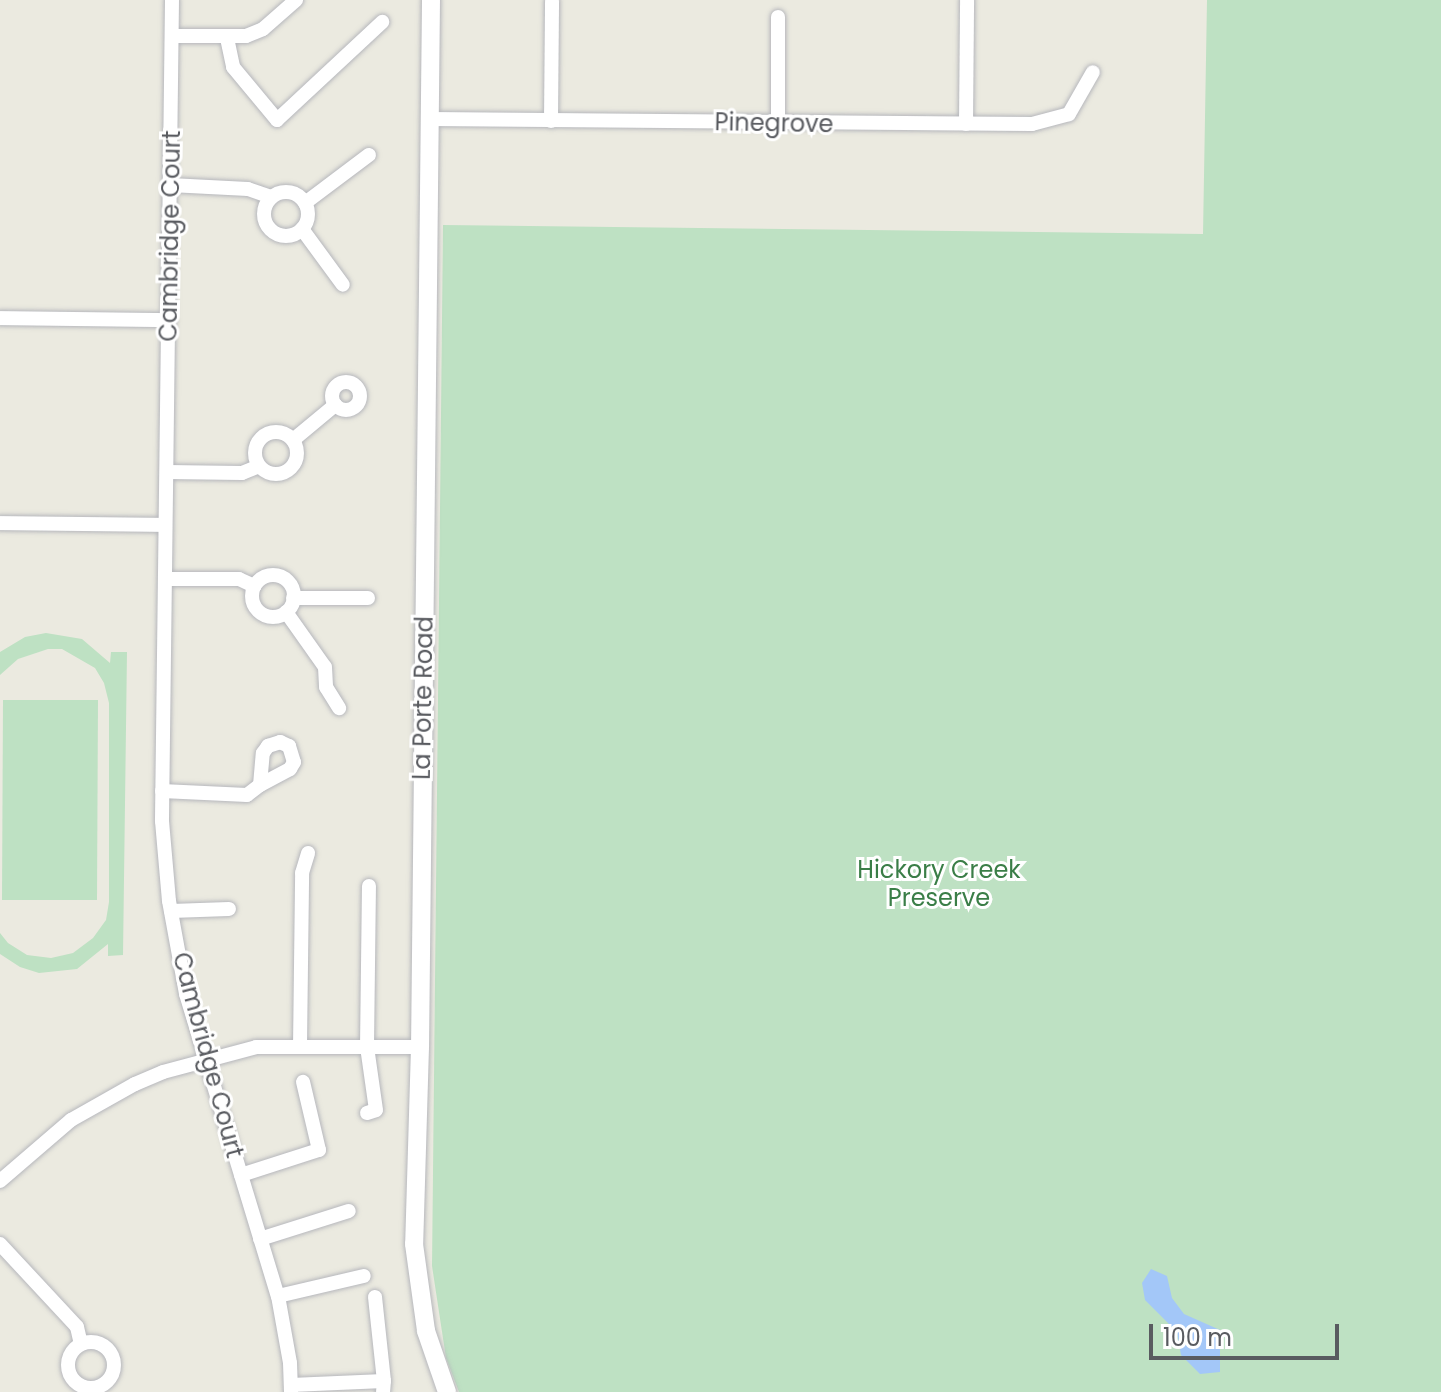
<!DOCTYPE html>
<style>
body{margin:0}
#map{position:relative;width:1441px;height:1392px;overflow:hidden;background:#ebeae0;font-family:Poppins,sans-serif}
div>[style]{position:absolute}
.green>*{inset:0;background:#bee1c3}
.water>*{inset:0;background:#a3c7f8}
.roads{filter:drop-shadow(0 0 2px #b6b7bc) drop-shadow(0 0 2px #b6b7bc)}
.street>*{height:14px;margin:-7px;padding:0 7px;transform-origin:7px;border-radius:7px;background:#fff}
.street>.ring{margin:-7px;padding:0;box-sizing:content-box;background:none;border:14px solid #fff;border-radius:50%}
.secondary>*{height:18px;margin:-9px;padding:0 9px;transform-origin:9px;border-radius:9px;background:#fff}
span{translate:-50% -50%;white-space:nowrap;text-align:center;line-height:1.15;-webkit-text-stroke:6px #fff;paint-order:stroke}
.street-label{font-size:24px;color:#595b60}
.park-label{font-size:24px;color:#3a7e47}
.scale{position:absolute;left:1149px;top:1324px;width:190px;height:36px;box-sizing:border-box;border:4px solid #595b60;border-top:0;padding-left:10px;font-size:24px;line-height:28px;white-space:nowrap;color:#595b60;-webkit-text-stroke:6px #fff;paint-order:stroke}
</style>
<div id="map">
<div class="green">
<div style="clip-path:polygon(1207px 0,1441px 0,1441px 1392px,459px 1392px,446px 1358px,432px 1266px,443px 225px,1203px 234px)"></div>
<div style="clip-path:polygon(46px 633px,82px 639px,110px 663px,111px 652px,127px 652px,123px 955px,108px 956px,108px 944px,77px 969px,39px 973px,20px 967px,0 954px,0 933px,8px 943px,27px 955px,51px 958px,73px 953px,93px 938px,106px 920px,109px 902px,109px 703px,104px 683px,95px 668px,62px 649px,48px 649px,18px 659px,0 675px,0 652px,25px 637px)"></div>
<div style="clip-path:polygon(3px 700px,98px 700px,97px 900px,2px 900px)"></div>
</div>
<div class="water">
<div style="clip-path:polygon(1151px 1269px,1167px 1276px,1172px 1298px,1184px 1314px,1220px 1330px,1220px 1372px,1200px 1374px,1181px 1355px,1177px 1332px,1145px 1300px,1142px 1283px)"></div>
</div>
<div class="roads">
<div class="street">
<div style="left:172px;top:0;width:821px;rotate:90.7deg"></div>
<div style="left:162px;top:821px;width:80px;rotate:85deg"></div>
<div style="left:169px;top:901px;width:95px;rotate:79.6deg"></div>
<div style="left:186px;top:994px;width:316px;rotate:73.1deg"></div>
<div style="left:278px;top:1296px;width:68px;rotate:79.8deg"></div>
<div style="left:290px;top:1363px;width:29px;rotate:88deg"></div>
<div style="left:172px;top:36px;width:74px"></div>
<div style="left:246px;top:36px;width:18px;rotate:-22deg"></div>
<div style="left:263px;top:29px;width:44px;rotate:-41.3deg"></div>
<div style="left:227px;top:38px;width:30px;rotate:78deg"></div>
<div style="left:233px;top:67px;width:69px;rotate:50.3deg"></div>
<div style="left:277px;top:120px;width:144px;rotate:-43deg"></div>
<div style="left:429px;top:119px;width:603px;rotate:0.48deg"></div>
<div style="left:1032px;top:124px;width:38px;rotate:-15deg"></div>
<div style="left:1069px;top:114px;width:48px;rotate:-60.3deg"></div>
<div style="left:551px;top:121px;width:120px;rotate:-89.5deg"></div>
<div style="left:778px;top:123px;width:106px;rotate:-90deg"></div>
<div style="left:966px;top:124px;width:124px;rotate:-89.5deg"></div>
<div style="left:170px;top:185px;width:78px;rotate:2.9deg"></div>
<div style="left:248px;top:189px;width:24px;rotate:19deg"></div>
<div class="ring" style="left:264px;top:192px;width:30px;height:30px"></div>
<div style="left:305px;top:203px;width:80px;rotate:-36.9deg"></div>
<div style="left:302px;top:229px;width:69px;rotate:53.8deg"></div>
<div style="left:0;top:318px;width:169px;rotate:0.7deg"></div>
<div class="ring" style="left:332px;top:382px;width:14px;height:14px"></div>
<div class="ring" style="left:255px;top:432px;width:28px;height:28px"></div>
<div style="left:293px;top:440px;width:55px;rotate:-39.8deg"></div>
<div style="left:167px;top:472px;width:75px;rotate:0.8deg"></div>
<div style="left:242px;top:473px;width:18px;rotate:-22deg"></div>
<div style="left:0;top:523px;width:165px;rotate:0.7deg"></div>
<div class="ring" style="left:252px;top:575px;width:28px;height:28px"></div>
<div style="left:165px;top:579px;width:74px"></div>
<div style="left:239px;top:579px;width:17px;rotate:25deg"></div>
<div style="left:293px;top:598px;width:75px"></div>
<div style="left:286px;top:612px;width:67px;rotate:54.7deg"></div>
<div style="left:325px;top:667px;width:20px;rotate:87deg"></div>
<div style="left:326px;top:687px;width:25px;rotate:58deg"></div>
<div style="left:162px;top:791px;width:85px;rotate:2.7deg"></div>
<div style="left:247px;top:795px;width:16px;rotate:-38deg"></div>
<div style="left:260px;top:785px;width:32px;rotate:-85deg"></div>
<div style="left:263px;top:753px;width:9px;rotate:-54deg"></div>
<div style="left:268px;top:746px;width:13px;rotate:-18deg"></div>
<div style="left:280px;top:742px;width:10px;rotate:24deg"></div>
<div style="left:289px;top:746px;width:17px;rotate:73deg"></div>
<div style="left:294px;top:762px;width:8px;rotate:120deg"></div>
<div style="left:290px;top:769px;width:34px;rotate:152deg"></div>
<div style="left:171px;top:911px;width:58px;rotate:-2deg"></div>
<div style="left:300px;top:1047px;width:174px;rotate:-89.3deg"></div>
<div style="left:302px;top:873px;width:21px;rotate:-73deg"></div>
<div style="left:367px;top:1113px;width:9px;rotate:-18deg"></div>
<div style="left:376px;top:1110px;width:64px;rotate:-98.1deg"></div>
<div style="left:367px;top:1047px;width:161px;rotate:-89.3deg"></div>
<div style="left:241px;top:1175px;width:82px;rotate:-17.8deg"></div>
<div style="left:319px;top:1150px;width:70px;rotate:-103.2deg"></div>
<div style="left:0;top:1181px;width:94px;rotate:-40.7deg"></div>
<div style="left:71px;top:1120px;width:73px;rotate:-29.4deg"></div>
<div style="left:135px;top:1084px;width:30px;rotate:-23deg"></div>
<div style="left:163px;top:1072px;width:96px;rotate:-15deg"></div>
<div style="left:256px;top:1047px;width:164px"></div>
<div style="left:260px;top:1239px;width:93px;rotate:-17.5deg"></div>
<div style="left:0;top:1244px;width:113px;rotate:47.1deg"></div>
<div style="left:77px;top:1327px;width:17px;rotate:77deg"></div>
<div style="left:278px;top:1296px;width:88px;rotate:-13.1deg"></div>
<div style="left:375px;top:1297px;width:84px;rotate:83.9deg"></div>
<div class="ring" style="left:68px;top:1342px;width:32px;height:32px"></div>
<div style="left:291px;top:1385px;width:93px;rotate:-2.5deg"></div>
<div style="left:384px;top:1381px;width:11px;rotate:95deg"></div>
</div>
<div class="secondary">
<div style="left:431px;top:0;width:1047px;rotate:90.6deg"></div>
<div style="left:420px;top:1047px;width:197px;rotate:91.7deg"></div>
<div style="left:414px;top:1244px;width:88px;rotate:82.1deg"></div>
<div style="left:426px;top:1331px;width:65px;rotate:71deg"></div>
</div>
</div>
<div class="street-label">
<span style="left:774px;top:123px;rotate:1deg">Pinegrove</span>
<span style="left:170px;top:236px;rotate:-89deg">Cambridge Court</span>
<span style="left:423px;top:698px;rotate:-89deg">La Porte Road</span>
<span style="left:208px;top:1055px;rotate:75deg">Cambridge Court</span>
</div>
<div class="park-label">
<span style="left:939px;top:884px">Hickory Creek<br>Preserve</span>
</div>
<div class="scale">100 m</div>
</div>
